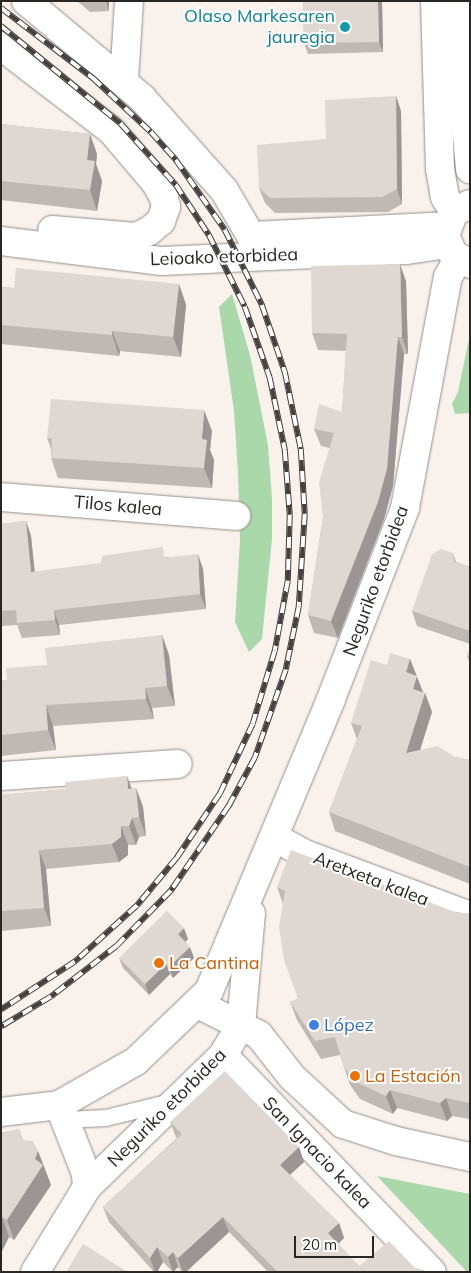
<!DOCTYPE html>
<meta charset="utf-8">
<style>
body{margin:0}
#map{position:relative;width:471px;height:1273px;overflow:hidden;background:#f8f1ec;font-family:Mulish,sans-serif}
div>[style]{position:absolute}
.green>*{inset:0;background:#aad8ab}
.roads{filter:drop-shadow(0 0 1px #948e89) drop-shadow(0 0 1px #948e89)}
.service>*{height:16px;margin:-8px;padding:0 8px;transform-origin:8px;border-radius:8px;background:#fff}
.minor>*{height:28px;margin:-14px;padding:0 14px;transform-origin:14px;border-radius:14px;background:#fff}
.tertiary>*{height:28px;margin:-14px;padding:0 14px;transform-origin:14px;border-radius:14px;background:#fff}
.rail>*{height:5.5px;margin-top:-2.75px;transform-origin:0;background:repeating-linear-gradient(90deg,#fff 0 11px,#44403e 0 22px);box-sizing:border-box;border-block:1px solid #44403e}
.wall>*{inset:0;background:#bfb9b5}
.shaded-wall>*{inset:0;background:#9b9693}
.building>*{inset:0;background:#ded7d2}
.dots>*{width:14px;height:14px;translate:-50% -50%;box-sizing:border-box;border:2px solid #fff;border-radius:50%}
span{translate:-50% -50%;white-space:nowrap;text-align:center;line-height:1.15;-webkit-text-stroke:4px #fff;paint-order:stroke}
.culture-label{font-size:18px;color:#0d838f}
.right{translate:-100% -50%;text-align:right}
.street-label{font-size:18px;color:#292624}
.food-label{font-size:18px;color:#c56008}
.left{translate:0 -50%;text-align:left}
.shop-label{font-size:18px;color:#366cbe}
.frame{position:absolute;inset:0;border:2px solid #292624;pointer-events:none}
.scale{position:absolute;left:294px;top:1236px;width:80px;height:22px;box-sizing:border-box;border:2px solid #292624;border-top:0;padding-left:6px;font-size:15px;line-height:18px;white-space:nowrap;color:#292624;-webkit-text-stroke:4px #fff;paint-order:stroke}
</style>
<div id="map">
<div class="green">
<div style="clip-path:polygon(232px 294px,250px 355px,268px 445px,272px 499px,272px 539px,262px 639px,249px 652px,235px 622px,240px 540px,238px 473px,234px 411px,219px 307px)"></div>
<div style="clip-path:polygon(470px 334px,470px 413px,455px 414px,452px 404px,458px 392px)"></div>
<div style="clip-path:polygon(377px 1176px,470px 1194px,470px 1272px,467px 1272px)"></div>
</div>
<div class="roads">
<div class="service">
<div style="left:65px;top:1120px;width:41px;rotate:-2.8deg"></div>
<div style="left:106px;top:1118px;width:67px;rotate:-13.8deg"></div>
</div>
<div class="minor">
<div style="left:26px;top:1px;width:151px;rotate:39.9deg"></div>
<div style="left:142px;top:98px;width:123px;rotate:48.3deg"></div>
<div style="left:224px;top:190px;width:53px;rotate:59.6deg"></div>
<div style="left:251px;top:236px;width:195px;rotate:-2.9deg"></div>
<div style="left:1px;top:46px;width:138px;rotate:37.4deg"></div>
<div style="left:111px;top:130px;width:70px;rotate:49.7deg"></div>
<div style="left:156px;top:183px;width:17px;rotate:62deg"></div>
<div style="left:164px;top:198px;width:9px;rotate:77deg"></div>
<div style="left:166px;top:207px;width:15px;rotate:110deg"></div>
<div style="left:161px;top:221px;width:16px;rotate:140deg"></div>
<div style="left:149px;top:231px;width:14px;rotate:155deg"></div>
<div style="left:136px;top:237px;width:84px;rotate:-175.2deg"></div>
<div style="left:124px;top:81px;width:80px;rotate:-86.4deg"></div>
<div style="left:1px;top:241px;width:162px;rotate:7.1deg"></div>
<div style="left:162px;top:261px;width:245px;rotate:-2.6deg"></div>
<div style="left:407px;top:250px;width:40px;rotate:-8.5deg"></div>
<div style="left:1px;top:497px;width:236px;rotate:4.6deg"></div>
<div style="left:1px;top:776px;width:177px;rotate:-3.9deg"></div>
<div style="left:274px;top:837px;width:35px;rotate:29deg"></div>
<div style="left:305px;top:854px;width:176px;rotate:20.6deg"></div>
<div style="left:198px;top:1004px;width:68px;rotate:26.9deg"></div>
<div style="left:259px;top:1035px;width:53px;rotate:51.8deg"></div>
<div style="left:292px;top:1077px;width:69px;rotate:42.7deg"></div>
<div style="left:343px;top:1124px;width:56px;rotate:17.8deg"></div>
<div style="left:396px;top:1141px;width:76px;rotate:12.2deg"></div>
<div style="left:223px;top:1055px;width:301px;rotate:46.1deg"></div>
<div style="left:59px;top:1105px;width:74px;rotate:68.6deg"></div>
<div style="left:86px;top:1174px;width:13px;rotate:86deg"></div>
<div style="left:1px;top:1112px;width:58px;rotate:-6.9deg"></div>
<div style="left:59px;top:1105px;width:89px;rotate:-29.7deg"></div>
<div style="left:136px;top:1061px;width:101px;rotate:-43.8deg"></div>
<div style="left:209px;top:991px;width:316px;rotate:-67.3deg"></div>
<div style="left:331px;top:699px;width:205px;rotate:-68.8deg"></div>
<div style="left:405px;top:508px;width:235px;rotate:-79.5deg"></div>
<div style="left:448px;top:277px;width:21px;rotate:-61deg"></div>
<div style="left:35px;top:1272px;width:100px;rotate:-58.5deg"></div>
<div style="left:87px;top:1187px;width:190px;rotate:-44.1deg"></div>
<div style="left:223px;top:1055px;width:35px;rotate:-59deg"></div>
<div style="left:241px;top:1025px;width:112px;rotate:-84.9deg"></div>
</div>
<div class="tertiary">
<div style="left:435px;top:1px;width:168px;rotate:88.3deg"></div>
<div style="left:440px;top:169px;width:28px;rotate:80deg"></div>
<div style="left:445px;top:197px;width:17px;rotate:59deg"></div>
<div style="left:455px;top:1px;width:169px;rotate:84.9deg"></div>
<div style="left:470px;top:204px;width:18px;rotate:153deg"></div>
<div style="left:454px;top:212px;width:25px;rotate:111deg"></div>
<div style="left:445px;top:235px;width:21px;rotate:67deg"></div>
<div style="left:453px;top:254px;width:20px;rotate:30deg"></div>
</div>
</div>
<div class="rail">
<div style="left:1px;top:8px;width:116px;rotate:37.3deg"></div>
<div style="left:93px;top:78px;width:79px;rotate:43deg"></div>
<div style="left:151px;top:132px;width:38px;rotate:48deg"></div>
<div style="left:176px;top:160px;width:85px;rotate:55deg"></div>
<div style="left:225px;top:230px;width:84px;rotate:63.7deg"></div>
<div style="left:262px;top:305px;width:71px;rotate:71.1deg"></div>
<div style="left:285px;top:372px;width:79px;rotate:78.3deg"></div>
<div style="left:301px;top:449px;width:65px;rotate:86.5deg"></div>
<div style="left:305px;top:514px;width:93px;rotate:93.7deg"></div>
<div style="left:299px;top:607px;width:64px;rotate:101.7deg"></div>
<div style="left:286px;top:670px;width:93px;rotate:109.4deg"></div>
<div style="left:255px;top:758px;width:55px;rotate:118.4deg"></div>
<div style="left:229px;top:806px;width:103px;rotate:124.3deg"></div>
<div style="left:171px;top:891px;width:77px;rotate:134.5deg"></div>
<div style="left:117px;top:946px;width:83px;rotate:142.3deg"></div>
<div style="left:51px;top:997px;width:58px;rotate:149deg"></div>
<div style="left:1px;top:26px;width:155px;rotate:39.2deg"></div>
<div style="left:121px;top:124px;width:82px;rotate:48deg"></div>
<div style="left:176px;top:185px;width:60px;rotate:56.6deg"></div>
<div style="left:209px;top:235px;width:80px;rotate:63.4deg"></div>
<div style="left:245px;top:307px;width:75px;rotate:70.6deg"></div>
<div style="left:270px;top:378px;width:74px;rotate:78.2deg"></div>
<div style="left:285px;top:450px;width:65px;rotate:85.6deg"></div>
<div style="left:290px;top:515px;width:66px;rotate:91.7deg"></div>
<div style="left:288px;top:581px;width:71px;rotate:100.5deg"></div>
<div style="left:275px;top:651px;width:76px;rotate:106.8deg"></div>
<div style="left:253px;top:724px;width:77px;rotate:115.2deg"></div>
<div style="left:220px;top:794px;width:77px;rotate:123.9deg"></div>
<div style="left:177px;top:858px;width:62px;rotate:129.8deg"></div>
<div style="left:137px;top:906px;width:84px;rotate:137.9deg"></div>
<div style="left:75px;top:962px;width:88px;rotate:147deg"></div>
</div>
<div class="wall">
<div style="clip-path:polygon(77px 1px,109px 1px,109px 11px,90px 12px)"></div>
<div style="clip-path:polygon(303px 1px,382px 1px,383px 52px,308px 54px,304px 43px)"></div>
<div style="clip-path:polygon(396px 96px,401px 111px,402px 204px,388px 212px,275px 213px,265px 203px,259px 188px,326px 139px)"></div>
<div style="clip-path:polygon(1px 124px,90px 134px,97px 154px,96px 164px,102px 181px,97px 211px,1px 200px)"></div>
<div style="clip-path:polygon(406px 281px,408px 354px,404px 354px,393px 486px,384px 519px,338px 638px,314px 633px,308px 615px,323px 517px,330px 448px,321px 446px,314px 429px,342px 412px,346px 351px,318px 350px,312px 333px)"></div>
<div style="clip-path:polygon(179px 284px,186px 305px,181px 357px,120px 351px,119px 356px,1px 344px,1px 287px,14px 288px)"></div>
<div style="clip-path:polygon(212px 431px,210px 450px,214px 460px,212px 488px,58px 478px,51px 458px,51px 449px,47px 438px)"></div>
<div style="clip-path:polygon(26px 521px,31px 536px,35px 572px,167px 557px,203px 569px,206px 609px,59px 625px,60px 635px,22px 638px,17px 625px,1px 626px,1px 524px)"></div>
<div style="clip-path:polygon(453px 553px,456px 562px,470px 567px,470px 644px,417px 626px,412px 611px)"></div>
<div style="clip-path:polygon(162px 635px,169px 655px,175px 706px,152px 708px,154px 719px,53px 726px,56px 750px,1px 756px,1px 681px,7px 680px,47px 665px)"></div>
<div style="clip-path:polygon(470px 648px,470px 664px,467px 656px)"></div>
<div style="clip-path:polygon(410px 659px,423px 692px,425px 693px,432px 712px,420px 750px,470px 760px,470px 884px,335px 831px,329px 812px,357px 739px,351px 723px,387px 665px)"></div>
<div style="clip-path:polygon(127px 776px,131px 789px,136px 788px,143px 807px,146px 836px,139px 837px,136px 845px,128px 845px,128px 855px,119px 862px,46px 869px,51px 926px,1px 931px,1px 795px,66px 789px)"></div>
<div style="clip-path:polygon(277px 887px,470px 914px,470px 1119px,452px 1116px,447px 1121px,397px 1108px,393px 1114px,360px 1099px,350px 1085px,340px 1055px,321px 1059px,297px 1020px,290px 1002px,298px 999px,283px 904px)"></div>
<div style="clip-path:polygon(188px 939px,185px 942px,194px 958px,173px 978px,170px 974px,149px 995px,123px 968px,119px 958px)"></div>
<div style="clip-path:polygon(170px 1122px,299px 1147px,304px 1162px,290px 1175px,339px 1223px,344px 1238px,338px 1244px,359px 1266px,415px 1268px,428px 1272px,268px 1272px,229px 1232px,186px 1272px,182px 1272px,178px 1267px,173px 1272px,163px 1262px,157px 1272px,154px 1272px,109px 1222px,103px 1207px,177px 1138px,176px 1137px)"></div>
<div style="clip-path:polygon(19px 1129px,23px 1140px,38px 1151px,51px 1185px,14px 1240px,9px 1237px,1px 1253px,1px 1133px)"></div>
</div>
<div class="shaded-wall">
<div style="clip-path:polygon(106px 1px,109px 1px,109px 11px)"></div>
<div style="clip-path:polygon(378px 1px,382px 1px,383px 52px,379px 42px)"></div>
<div style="clip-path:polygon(396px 96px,401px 111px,402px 204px,397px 189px)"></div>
<div style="clip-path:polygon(90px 134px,97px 154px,96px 164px,102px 181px,97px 211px,90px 190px,87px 160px)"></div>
<div style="clip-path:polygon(400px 264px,406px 281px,408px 354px,402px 337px)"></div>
<div style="clip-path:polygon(179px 284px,186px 305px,181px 357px,173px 337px)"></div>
<div style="clip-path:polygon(112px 331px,120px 351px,119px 356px,112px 335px)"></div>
<div style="clip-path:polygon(398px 337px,404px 354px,393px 486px,384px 519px,338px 638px,331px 621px)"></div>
<div style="clip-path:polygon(204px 410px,212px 431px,210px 450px,214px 460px,212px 488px,204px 468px,202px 439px)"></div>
<div style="clip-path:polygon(26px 521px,31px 536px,36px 587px,31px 572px)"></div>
<div style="clip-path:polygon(198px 554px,203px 569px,206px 609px,200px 594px)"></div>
<div style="clip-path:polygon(54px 610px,59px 625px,60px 635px,55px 620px)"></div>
<div style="clip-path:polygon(162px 635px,169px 655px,175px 706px,167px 686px)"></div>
<div style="clip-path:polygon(410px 659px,424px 695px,420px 708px,406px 672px)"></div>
<div style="clip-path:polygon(145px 688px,152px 708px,154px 719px,146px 699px)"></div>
<div style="clip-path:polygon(425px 693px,432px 712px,413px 772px,406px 753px)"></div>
<div style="clip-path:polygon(46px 705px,53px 726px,56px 750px,48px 730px)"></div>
<div style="clip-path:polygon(127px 776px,134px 795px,128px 789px)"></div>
<div style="clip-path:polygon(136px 788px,143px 807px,146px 836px,139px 817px)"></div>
<div style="clip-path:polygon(132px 818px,139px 837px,136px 845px,129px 826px)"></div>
<div style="clip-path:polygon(121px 826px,128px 845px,128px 855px,119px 862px,112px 844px)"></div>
<div style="clip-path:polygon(39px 850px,46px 869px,51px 926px,44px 908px)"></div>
<div style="clip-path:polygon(184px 928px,188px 939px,182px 945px,178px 934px)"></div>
<div style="clip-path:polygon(190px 947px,194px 958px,173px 978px,169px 967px)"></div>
<div style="clip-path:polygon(166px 964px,170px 974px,149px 995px,145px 984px)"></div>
<div style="clip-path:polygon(390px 1090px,397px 1108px,393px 1114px,386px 1096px)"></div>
<div style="clip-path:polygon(446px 1098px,452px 1116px,447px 1121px,440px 1103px)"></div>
<div style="clip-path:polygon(299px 1147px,304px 1162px,285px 1179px,280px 1165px)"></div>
<div style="clip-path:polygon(38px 1151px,51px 1185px,14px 1240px,7px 1220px)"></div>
<div style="clip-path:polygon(2px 1217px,9px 1237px,1px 1253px,1px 1218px)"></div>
<div style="clip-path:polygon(223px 1217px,229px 1232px,186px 1272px,183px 1272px,178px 1258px)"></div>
<div style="clip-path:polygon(339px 1223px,344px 1238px,334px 1248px,328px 1233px)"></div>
<div style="clip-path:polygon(157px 1247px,163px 1262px,157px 1272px,155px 1272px,150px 1258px)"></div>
<div style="clip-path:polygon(173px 1252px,178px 1267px,173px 1272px,168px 1257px)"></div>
</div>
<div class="building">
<div style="clip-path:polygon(303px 1px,378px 1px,379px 42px,304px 43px)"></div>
<div style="clip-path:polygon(396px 96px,397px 189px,382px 197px,270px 198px,259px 188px,257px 145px,326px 139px,325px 100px)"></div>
<div style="clip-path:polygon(1px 124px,90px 134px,87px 160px,95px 161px,90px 190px,1px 181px)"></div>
<div style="clip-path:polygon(400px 264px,402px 337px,398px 337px,387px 469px,378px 502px,331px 621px,308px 615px,323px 517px,319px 482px,334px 433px,314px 429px,319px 404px,342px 412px,347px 334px,312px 333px,311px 266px)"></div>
<div style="clip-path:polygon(16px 268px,179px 284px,173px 337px,112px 331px,112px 335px,1px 325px,1px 287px,14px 288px)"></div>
<div style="clip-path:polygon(51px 399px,204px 410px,202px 439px,207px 440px,204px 468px,51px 458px,52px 439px,47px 438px)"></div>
<div style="clip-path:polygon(26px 521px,31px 572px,101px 563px,102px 556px,163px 547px,164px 558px,198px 554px,200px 594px,54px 610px,55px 620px,17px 623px,16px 610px,1px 611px,1px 524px)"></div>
<div style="clip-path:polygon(441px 549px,453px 553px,454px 562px,470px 567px,470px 631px,412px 611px,432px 554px)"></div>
<div style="clip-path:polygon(162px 635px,167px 686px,145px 688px,146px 699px,46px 705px,48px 730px,1px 735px,1px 681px,7px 680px,6px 668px,47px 665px,45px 648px)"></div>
<div style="clip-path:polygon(470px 648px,470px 657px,467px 656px)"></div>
<div style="clip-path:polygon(390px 653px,410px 659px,406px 672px,417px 676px,413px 689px,425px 693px,406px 753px,438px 746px,455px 757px,470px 760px,470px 867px,329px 812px,362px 726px,351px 723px,371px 660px,387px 665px)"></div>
<div style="clip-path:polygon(127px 776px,128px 789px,136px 788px,139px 817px,132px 818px,129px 826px,121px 826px,121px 837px,112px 844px,39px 850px,44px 908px,1px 911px,1px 795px,66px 789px,65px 782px)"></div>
<div style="clip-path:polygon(291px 850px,458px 913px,467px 913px,470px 914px,470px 1103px,446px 1098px,440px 1103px,390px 1090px,386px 1096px,354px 1081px,344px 1067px,335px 1037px,315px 1041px,290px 1002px,298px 999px,284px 960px,279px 927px,285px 891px,277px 887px)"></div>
<div style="clip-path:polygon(167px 911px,184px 928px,178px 934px,190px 947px,169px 967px,166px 964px,145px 984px,119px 958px)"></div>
<div style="clip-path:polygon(225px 1071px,299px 1147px,280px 1165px,339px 1223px,328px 1233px,359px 1266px,389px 1241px,415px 1268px,428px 1272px,278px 1272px,223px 1217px,178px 1258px,173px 1252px,168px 1257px,157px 1247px,150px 1258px,103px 1207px,182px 1134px,170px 1122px)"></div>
<div style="clip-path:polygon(19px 1129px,22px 1140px,33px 1141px,38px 1151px,35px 1159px,43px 1165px,7px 1220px,2px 1217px,1px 1218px,1px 1133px)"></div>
<div style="clip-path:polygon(83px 1244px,128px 1272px,66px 1272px)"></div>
</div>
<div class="dots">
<div style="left:345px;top:27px;background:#0f9aa8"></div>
<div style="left:159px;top:963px;background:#e8710a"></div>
<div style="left:314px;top:1025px;background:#3f7fe0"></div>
<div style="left:355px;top:1076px;background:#e8710a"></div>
</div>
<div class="culture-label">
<span class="right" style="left:335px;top:27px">Olaso Markesaren<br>jauregia</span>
</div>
<div class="street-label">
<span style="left:224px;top:257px;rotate:-2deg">Leioako etorbidea</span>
<span style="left:118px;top:506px;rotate:5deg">Tilos kalea</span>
<span style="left:376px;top:581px;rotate:-70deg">Neguriko etorbidea</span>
<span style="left:371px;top:879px;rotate:21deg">Aretxeta kalea</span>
<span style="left:167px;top:1108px;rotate:-45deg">Neguriko etorbidea</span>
<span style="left:317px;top:1153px;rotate:46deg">San Ignacio kalea</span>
</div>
<div class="food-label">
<span class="left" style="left:169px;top:963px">La Cantina</span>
<span class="left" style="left:365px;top:1076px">La Estación</span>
</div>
<div class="shop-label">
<span class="left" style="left:324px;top:1025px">López</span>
</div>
<div class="frame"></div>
<div class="scale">20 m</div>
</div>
